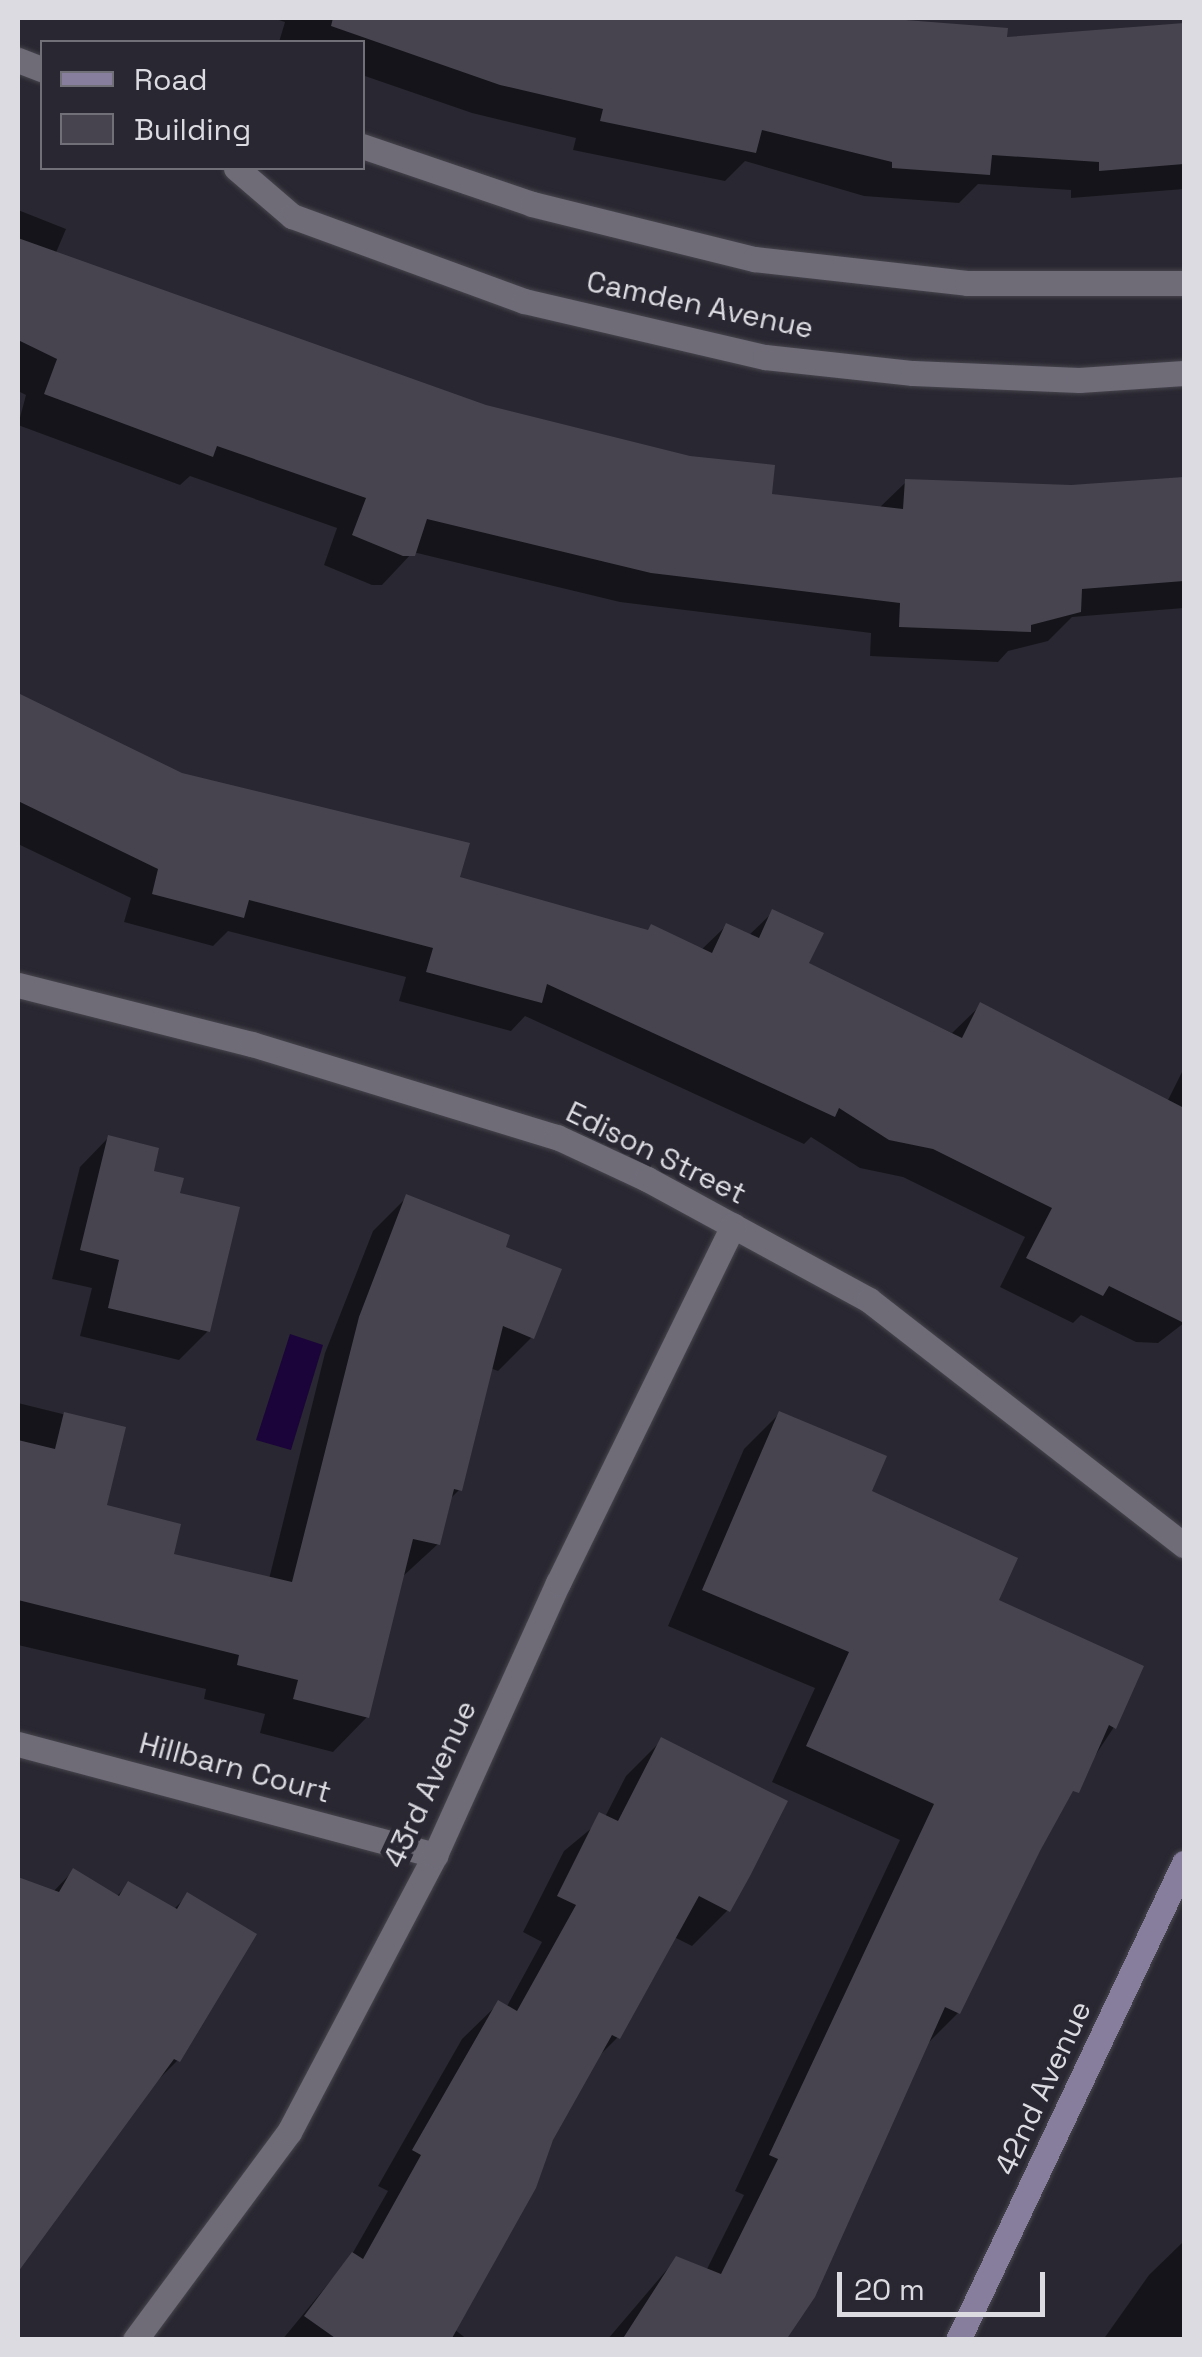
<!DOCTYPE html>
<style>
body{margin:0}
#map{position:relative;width:1202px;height:2357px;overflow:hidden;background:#292731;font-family:"Space Grotesk",sans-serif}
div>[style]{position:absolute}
.water>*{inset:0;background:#1a0439}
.shadow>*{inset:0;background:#0007}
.building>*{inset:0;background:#47444f}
.roads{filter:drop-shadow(0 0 2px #47454d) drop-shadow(0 0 2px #47454d)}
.street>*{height:25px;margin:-12.5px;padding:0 12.5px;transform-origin:12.5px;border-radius:12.5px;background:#6f6c78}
.secondary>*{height:25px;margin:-12.5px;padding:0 12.5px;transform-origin:12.5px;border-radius:12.5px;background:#877e9e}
span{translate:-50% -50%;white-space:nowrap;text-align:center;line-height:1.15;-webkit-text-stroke:10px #292731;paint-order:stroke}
.street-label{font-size:30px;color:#dcdbe2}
.frame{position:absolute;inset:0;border:20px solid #dcdbe2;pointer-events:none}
.legend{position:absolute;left:40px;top:40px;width:325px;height:130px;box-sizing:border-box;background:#292731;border:2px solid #716f78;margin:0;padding:12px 18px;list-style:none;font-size:30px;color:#dcdbe2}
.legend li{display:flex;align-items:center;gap:20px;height:50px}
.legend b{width:50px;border:2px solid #716f78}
.scale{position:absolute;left:837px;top:2272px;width:208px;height:45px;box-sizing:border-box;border:5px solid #dcdbe2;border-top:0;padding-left:12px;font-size:30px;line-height:35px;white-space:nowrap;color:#dcdbe2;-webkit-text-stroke:8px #292731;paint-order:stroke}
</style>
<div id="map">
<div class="water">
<div style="clip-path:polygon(290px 1334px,323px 1345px,291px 1450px,256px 1440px)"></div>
</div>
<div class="shadow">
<div style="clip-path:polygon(272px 18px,879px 18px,1005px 40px,1184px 26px,1184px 189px,1071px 198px,1071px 190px,978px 184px,959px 203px,864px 196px,745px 161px,725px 181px,573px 150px,576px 138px,472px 113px,362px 75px,362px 42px,279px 42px,285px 22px)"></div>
<div style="clip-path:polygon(18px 210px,66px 229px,55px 255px,485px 408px,769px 496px,878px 509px,906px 482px,1071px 488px,1184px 479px,1184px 608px,1072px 617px,1048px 641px,1008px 651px,998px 662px,870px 656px,871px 633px,620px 602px,413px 552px,382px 585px,372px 585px,324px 565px,337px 528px,190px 476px,180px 485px,18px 425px,26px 395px,18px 391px)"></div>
<div style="clip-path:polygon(18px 696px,181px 775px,457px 879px,701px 950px,726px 926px,748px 936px,773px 912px,806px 965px,952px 1033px,981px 1005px,1167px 1102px,1184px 1068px,1184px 1323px,1158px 1343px,1136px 1342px,1081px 1315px,1073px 1323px,1000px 1287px,1025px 1237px,903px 1177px,860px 1168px,811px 1137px,804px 1144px,525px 1016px,511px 1031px,399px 1001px,406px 977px,228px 931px,213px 946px,124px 922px,131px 898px,18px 844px)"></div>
<div style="clip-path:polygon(108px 1138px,176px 1195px,208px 1331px,179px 1360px,80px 1336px,92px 1288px,52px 1279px,80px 1167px)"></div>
<div style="clip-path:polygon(407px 1197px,503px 1248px,532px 1337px,498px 1371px,490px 1368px,460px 1489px,449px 1500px,438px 1544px,401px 1578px,367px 1717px,333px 1752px,260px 1733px,265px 1714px,204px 1699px,206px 1689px,18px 1645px,18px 1403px,123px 1429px,104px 1507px,171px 1556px,269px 1579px,325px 1353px,373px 1231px)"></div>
<div style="clip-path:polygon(779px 1414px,995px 1601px,1114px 1727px,1062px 1806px,958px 2013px,926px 2045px,783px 2340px,607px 2340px,676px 2259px,706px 2271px,744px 2195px,735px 2191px,900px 1840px,772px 1782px,815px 1688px,668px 1626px,744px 1449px)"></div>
<div style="clip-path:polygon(662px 1740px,728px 1910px,692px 1946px,674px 1937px,618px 2037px,594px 2061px,454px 2329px,468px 2340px,282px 2340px,351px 2256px,388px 2191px,378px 2186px,462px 2039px,498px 2004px,506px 2008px,542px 1942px,523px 1932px,564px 1851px,605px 1817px,626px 1776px)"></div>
<div style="clip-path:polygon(73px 1871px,116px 1897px,129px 1884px,173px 1910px,187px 1896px,178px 2060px,148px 2090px,18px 2268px,18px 1880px,53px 1892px)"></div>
<div style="clip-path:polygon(1183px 2242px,1184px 2340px,1103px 2340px,1149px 2275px)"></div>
</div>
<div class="building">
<div style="clip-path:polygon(333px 18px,880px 18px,1008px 28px,1007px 37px,1184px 23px,1184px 164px,1099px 171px,1099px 162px,992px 155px,990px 175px,892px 168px,892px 162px,762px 130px,756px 153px,600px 121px,603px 109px,500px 85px,331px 26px)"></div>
<div style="clip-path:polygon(18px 238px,486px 405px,690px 456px,775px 465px,772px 494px,903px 509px,905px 479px,1071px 485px,1184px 477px,1184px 581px,1082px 589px,1081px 612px,1031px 625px,1031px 632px,899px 627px,900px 603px,651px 573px,427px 519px,415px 556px,403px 556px,352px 535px,366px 498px,217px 446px,213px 457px,44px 394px,57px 359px,18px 340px)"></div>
<div style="clip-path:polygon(18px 693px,182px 773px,470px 843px,460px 877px,648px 930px,651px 924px,712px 953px,726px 923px,759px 938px,772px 909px,824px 933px,809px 963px,962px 1038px,980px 1002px,1184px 1108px,1184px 1323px,1109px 1286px,1103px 1296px,1026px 1258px,1052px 1208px,933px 1149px,889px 1140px,839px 1108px,835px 1117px,547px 984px,542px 1003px,426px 972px,433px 948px,249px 900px,244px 918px,152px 894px,158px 869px,18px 801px)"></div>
<div style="clip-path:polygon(108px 1135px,159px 1148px,154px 1171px,184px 1178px,180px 1193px,240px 1207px,210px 1332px,108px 1308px,119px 1260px,80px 1250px)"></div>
<div style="clip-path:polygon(406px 1194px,510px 1235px,506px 1247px,562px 1269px,534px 1339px,503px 1326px,462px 1491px,454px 1489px,440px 1545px,413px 1539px,369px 1718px,293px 1699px,298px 1680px,237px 1665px,239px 1655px,18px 1600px,18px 1440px,55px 1449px,64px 1412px,126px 1427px,107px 1505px,181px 1524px,174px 1554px,292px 1582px,359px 1317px)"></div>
<div style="clip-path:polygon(779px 1411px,887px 1456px,872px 1491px,1018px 1558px,999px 1600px,1144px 1666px,1116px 1729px,1109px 1725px,1079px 1793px,1073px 1791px,1040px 1851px,960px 2014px,945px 2007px,815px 2297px,786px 2340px,622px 2340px,676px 2256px,721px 2274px,778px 2159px,769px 2155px,934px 1804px,806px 1746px,849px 1652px,702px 1590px)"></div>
<div style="clip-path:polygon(661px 1737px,788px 1801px,750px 1876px,730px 1912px,699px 1896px,620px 2039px,612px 2035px,553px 2140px,536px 2188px,451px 2340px,338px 2340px,304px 2316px,352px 2252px,363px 2259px,421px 2155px,412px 2150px,498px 2000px,517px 2011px,576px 1905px,557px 1896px,599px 1812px,618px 1821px)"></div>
<div style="clip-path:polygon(73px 1868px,119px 1896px,128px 1881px,177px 1909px,187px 1892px,257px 1934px,180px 2062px,174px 2059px,18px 2272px,18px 1877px,59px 1892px)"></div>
</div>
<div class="roads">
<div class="street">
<div style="left:18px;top:60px;width:26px;rotate:21deg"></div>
<div style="left:362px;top:146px;width:180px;rotate:18.8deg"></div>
<div style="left:532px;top:204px;width:229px;rotate:13.9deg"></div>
<div style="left:754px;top:259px;width:214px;rotate:6.4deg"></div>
<div style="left:967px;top:283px;width:217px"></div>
<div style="left:236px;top:168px;width:74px;rotate:40.6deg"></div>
<div style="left:292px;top:216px;width:247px;rotate:20.1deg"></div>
<div style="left:524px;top:301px;width:247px;rotate:13.1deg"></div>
<div style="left:765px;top:357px;width:149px;rotate:6.2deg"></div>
<div style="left:913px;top:373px;width:166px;rotate:2.4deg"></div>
<div style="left:1079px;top:380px;width:105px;rotate:-3.8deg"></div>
<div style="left:18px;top:985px;width:241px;rotate:14.2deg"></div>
<div style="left:252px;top:1044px;width:319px;rotate:17deg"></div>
<div style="left:557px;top:1137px;width:99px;rotate:25deg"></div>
<div style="left:647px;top:1179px;width:253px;rotate:28.6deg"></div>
<div style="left:869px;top:1300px;width:399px;rotate:37.9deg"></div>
<div style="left:18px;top:1744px;width:432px;rotate:14.9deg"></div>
<div style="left:135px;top:2340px;width:259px;rotate:-53.5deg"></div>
<div style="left:289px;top:2132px;width:313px;rotate:-62.2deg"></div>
<div style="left:435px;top:1855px;width:299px;rotate:-65.7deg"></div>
<div style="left:558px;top:1583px;width:398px;rotate:-63.9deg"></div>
</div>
<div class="secondary">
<div style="left:958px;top:2340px;width:528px;rotate:-64.65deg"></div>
</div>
</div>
<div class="street-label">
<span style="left:700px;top:305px;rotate:12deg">Camden Avenue</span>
<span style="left:656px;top:1153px;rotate:26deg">Edison Street</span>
<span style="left:235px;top:1768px;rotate:15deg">Hillbarn Court</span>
<span style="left:430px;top:1784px;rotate:-65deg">43rd Avenue</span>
<span style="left:1043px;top:2088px;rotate:-65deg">42nd Avenue</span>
</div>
<div class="frame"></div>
<ul class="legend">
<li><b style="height:12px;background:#877e9e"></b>Road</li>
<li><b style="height:28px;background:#47444f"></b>Building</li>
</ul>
<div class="scale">20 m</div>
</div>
